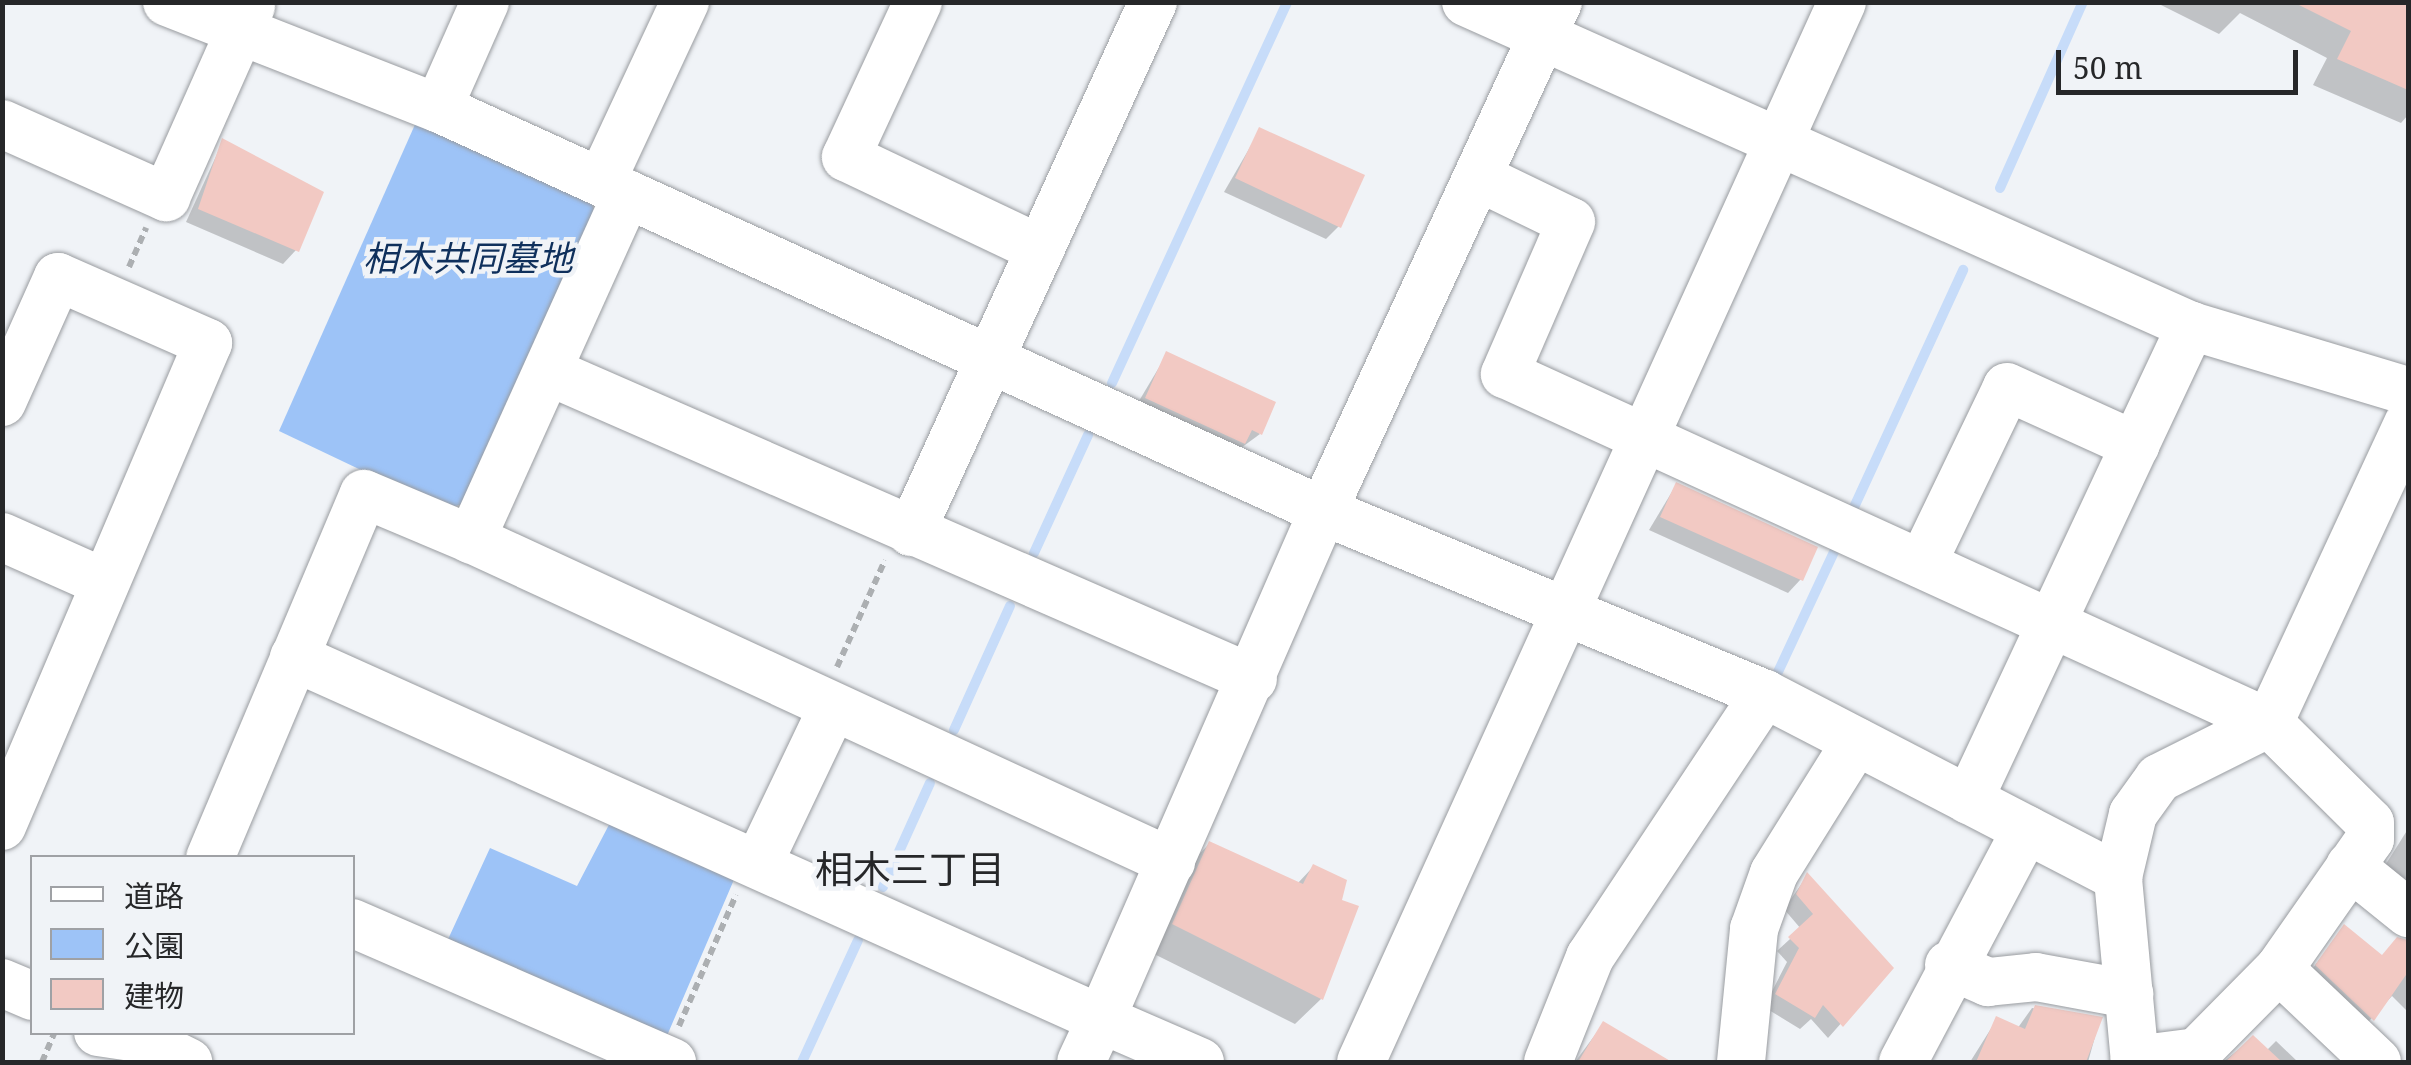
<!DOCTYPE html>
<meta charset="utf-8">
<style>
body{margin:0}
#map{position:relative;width:2411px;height:1065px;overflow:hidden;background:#f0f3f7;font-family:"Noto Serif","Noto Sans JP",serif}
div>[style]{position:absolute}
.green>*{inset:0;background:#9dc3f7}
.shadow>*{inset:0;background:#0003}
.stream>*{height:10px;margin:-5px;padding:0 5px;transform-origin:5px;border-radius:5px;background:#c7dcf9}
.building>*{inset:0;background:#f2c9c3}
.path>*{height:6px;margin-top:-3px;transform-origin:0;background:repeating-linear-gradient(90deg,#acafb2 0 8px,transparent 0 13px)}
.roads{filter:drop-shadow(0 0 2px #999ca0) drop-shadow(0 0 2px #999ca0)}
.minor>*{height:48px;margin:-24px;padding:0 24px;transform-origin:24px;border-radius:24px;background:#fff}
span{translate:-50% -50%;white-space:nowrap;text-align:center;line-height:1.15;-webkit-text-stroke:9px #f0f3f7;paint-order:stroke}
.park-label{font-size:35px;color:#0f305c;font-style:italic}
.neighbourhood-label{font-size:38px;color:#262729}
.frame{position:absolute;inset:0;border:5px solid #262729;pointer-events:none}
.legend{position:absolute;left:30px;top:855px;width:325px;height:180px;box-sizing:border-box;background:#f0f3f7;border:2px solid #9fa1a5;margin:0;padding:12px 18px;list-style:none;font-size:30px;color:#262729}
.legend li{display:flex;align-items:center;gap:20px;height:50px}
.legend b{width:50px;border:2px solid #9fa1a5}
.scale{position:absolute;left:2056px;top:50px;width:242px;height:45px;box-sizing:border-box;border:5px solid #262729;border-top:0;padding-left:12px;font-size:30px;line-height:35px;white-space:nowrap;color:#262729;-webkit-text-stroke:8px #f0f3f7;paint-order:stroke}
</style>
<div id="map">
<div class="green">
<div style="clip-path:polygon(417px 120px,592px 204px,598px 220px,468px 503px,443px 509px,279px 431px)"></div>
<div style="clip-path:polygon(612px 819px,736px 875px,663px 1045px,444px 948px,490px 848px,577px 886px)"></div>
</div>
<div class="shadow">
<div style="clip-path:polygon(2155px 2px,2408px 2px,2408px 115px,2401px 123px,2313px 85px,2327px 58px,2240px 13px,2219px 34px)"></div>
<div style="clip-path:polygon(1260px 130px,1339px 226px,1326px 239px,1224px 192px)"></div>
<div style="clip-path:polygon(223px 141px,296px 250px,283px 264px,186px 222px)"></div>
<div style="clip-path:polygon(1167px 354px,1260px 434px,1230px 456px,1133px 411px)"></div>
<div style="clip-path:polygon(1676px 485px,1801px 579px,1788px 593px,1649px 530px)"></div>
<div style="clip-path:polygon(2408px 829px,2408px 898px,2379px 875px)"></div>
<div style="clip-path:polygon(1209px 844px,1297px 884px,1313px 867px,1321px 999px,1295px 1024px,1148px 951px,1184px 870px)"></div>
<div style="clip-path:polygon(1807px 876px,1890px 968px,1828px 1038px,1811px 1019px,1800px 1029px,1764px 1007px,1787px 962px,1777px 951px,1801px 929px,1784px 909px)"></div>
<div style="clip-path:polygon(2344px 927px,2381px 958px,2408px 944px,2408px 1012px,2392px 996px,2359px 1032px,2304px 980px)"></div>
<div style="clip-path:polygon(2032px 1008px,2100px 1019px,2088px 1062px,1970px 1062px,1997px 1019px,2017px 1029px)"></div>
<div style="clip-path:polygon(1603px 1024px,1671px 1062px,1575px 1062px)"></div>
<div style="clip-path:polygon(2253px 1038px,2266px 1051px,2276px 1041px,2298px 1062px,2223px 1062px)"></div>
</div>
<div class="stream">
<div style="left:2000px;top:188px;width:204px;rotate:-66deg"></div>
<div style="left:1112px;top:383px;width:419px;rotate:-65.3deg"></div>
<div style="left:1850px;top:516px;width:271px;rotate:-65.3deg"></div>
<div style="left:1034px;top:553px;width:130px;rotate:-65.4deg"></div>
<div style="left:1778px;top:672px;width:145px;rotate:-65deg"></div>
<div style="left:954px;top:730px;width:136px;rotate:-65.7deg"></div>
<div style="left:883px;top:887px;width:114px;rotate:-65.7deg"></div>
<div style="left:802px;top:1062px;width:134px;rotate:-65.3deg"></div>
</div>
<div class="building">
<div style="clip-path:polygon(2293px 2px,2408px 2px,2408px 90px,2337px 59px,2351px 31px)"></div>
<div style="clip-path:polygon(1259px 127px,1365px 175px,1341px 228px,1235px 178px)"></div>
<div style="clip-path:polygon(222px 138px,324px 192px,299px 252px,198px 209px)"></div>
<div style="clip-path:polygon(1166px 351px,1276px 402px,1262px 435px,1252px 430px,1245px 444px,1145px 398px)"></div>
<div style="clip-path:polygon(1676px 482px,1818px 547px,1803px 581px,1660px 517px)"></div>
<div style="clip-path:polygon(1209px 841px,1303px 884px,1313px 864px,1347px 880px,1342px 900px,1359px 906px,1323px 1000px,1172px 924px)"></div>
<div style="clip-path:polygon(1807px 872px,1894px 968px,1843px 1027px,1823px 1005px,1815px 1018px,1775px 994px,1799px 948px,1788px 937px,1813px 914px,1796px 894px)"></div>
<div style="clip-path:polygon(2344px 924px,2382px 955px,2397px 937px,2408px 940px,2408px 972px,2374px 1021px,2315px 965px)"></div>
<div style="clip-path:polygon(2035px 1005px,2103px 1017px,2086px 1062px,1976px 1062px,1996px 1016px,2025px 1029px)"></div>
<div style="clip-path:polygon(1603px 1021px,1672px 1062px,1578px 1062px)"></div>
<div style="clip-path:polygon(2253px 1035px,2282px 1062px,2225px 1062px)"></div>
</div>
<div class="path">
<div style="left:129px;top:267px;width:43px;rotate:-66.4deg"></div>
<div style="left:837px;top:667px;width:117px;rotate:-65.8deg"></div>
<div style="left:679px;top:1026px;width:143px;rotate:-66.5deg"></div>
<div style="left:42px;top:1062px;width:33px;rotate:-67deg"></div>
</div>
<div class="roads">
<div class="minor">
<div style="left:167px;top:2px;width:291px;rotate:21.4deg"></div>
<div style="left:438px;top:108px;width:972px;rotate:24.48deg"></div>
<div style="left:1323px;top:511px;width:561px;rotate:-65.22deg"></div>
<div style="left:918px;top:2px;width:171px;rotate:114.9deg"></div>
<div style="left:846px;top:157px;width:215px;rotate:25.4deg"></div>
<div style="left:1466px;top:2px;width:794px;rotate:24.08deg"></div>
<div style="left:2191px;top:326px;width:227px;rotate:16.7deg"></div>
<div style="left:438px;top:108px;width:116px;rotate:-66.1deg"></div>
<div style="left:2px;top:124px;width:180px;rotate:24deg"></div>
<div style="left:166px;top:197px;width:209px;rotate:-66deg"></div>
<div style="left:1478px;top:177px;width:103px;rotate:25.8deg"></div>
<div style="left:1571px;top:222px;width:166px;rotate:113.5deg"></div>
<div style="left:1505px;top:374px;width:840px;rotate:24.55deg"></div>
<div style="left:2269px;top:723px;width:142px;rotate:44.7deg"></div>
<div style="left:2370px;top:823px;width:16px;rotate:90deg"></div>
<div style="left:2370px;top:839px;width:159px;rotate:125deg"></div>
<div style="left:2279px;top:969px;width:117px;rotate:134.7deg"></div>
<div style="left:2197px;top:1052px;width:63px;rotate:172.6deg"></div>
<div style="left:601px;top:182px;width:199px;rotate:-65deg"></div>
<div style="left:627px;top:194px;width:379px;rotate:114.3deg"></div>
<div style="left:471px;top:539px;width:771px;rotate:24.77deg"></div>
<div style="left:550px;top:372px;width:767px;rotate:23.59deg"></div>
<div style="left:2px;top:402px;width:137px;rotate:-65.9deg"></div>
<div style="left:58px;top:277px;width:164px;rotate:23.7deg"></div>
<div style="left:208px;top:343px;width:525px;rotate:113.1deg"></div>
<div style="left:2135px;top:445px;width:132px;rotate:-64.8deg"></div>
<div style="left:911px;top:532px;width:583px;rotate:-65.46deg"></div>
<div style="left:2px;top:537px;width:111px;rotate:24deg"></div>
<div style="left:1922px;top:564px;width:196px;rotate:-64.3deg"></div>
<div style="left:2007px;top:387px;width:141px;rotate:24.4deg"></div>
<div style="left:2135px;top:445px;width:392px;rotate:115.1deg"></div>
<div style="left:294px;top:657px;width:884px;rotate:24.16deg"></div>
<div style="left:1101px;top:1019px;width:47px;rotate:114.9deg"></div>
<div style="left:210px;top:858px;width:395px;rotate:-67.1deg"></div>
<div style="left:364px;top:494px;width:116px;rotate:22.8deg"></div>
<div style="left:759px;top:862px;width:172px;rotate:-64.5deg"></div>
<div style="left:2350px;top:866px;width:75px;rotate:39deg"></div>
<div style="left:352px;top:923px;width:349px;rotate:23.5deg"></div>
<div style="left:1949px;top:965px;width:43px;rotate:23.6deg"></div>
<div style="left:1988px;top:982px;width:48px;rotate:-5.9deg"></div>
<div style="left:2036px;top:977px;width:95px;rotate:10.4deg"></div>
<div style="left:2279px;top:969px;width:135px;rotate:43.5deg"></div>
<div style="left:2px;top:983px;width:33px;rotate:23deg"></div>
<div style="left:98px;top:1032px;width:41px;rotate:8.3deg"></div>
<div style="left:139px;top:1038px;width:55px;rotate:26.1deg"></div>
<div style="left:1200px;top:1062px;width:108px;rotate:-156.5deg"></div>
<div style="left:1101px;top:1019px;width:554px;rotate:-66.39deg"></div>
<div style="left:1323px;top:511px;width:478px;rotate:22.5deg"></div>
<div style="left:1765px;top:694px;width:398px;rotate:27.4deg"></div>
<div style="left:1361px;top:1062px;width:1164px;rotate:-65.59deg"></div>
<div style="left:1548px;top:1062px;width:113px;rotate:-68.2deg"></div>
<div style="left:1590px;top:957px;width:316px;rotate:-56.4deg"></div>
<div style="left:1741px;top:1062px;width:134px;rotate:-84.4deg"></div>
<div style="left:1754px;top:929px;width:59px;rotate:-70.3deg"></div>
<div style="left:1774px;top:873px;width:155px;rotate:-58deg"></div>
<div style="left:1903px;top:1062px;width:263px;rotate:-62.1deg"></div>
<div style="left:2135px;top:1062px;width:186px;rotate:-95.3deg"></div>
<div style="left:2118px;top:877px;width:65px;rotate:-76.6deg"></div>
<div style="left:2133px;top:814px;width:44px;rotate:-54.2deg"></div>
<div style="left:2159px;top:778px;width:123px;rotate:-26.6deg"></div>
<div style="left:2269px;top:723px;width:331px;rotate:-65.1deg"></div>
</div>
</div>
<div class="park-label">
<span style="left:468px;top:258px">相木共同墓地</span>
</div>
<div class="neighbourhood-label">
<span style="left:910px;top:869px">相木三丁目</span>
</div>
<div class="frame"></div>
<ul class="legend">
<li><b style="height:12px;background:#fff"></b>道路</li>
<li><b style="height:28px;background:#9dc3f7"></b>公園</li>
<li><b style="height:28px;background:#f2c9c3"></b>建物</li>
</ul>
<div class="scale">50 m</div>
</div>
